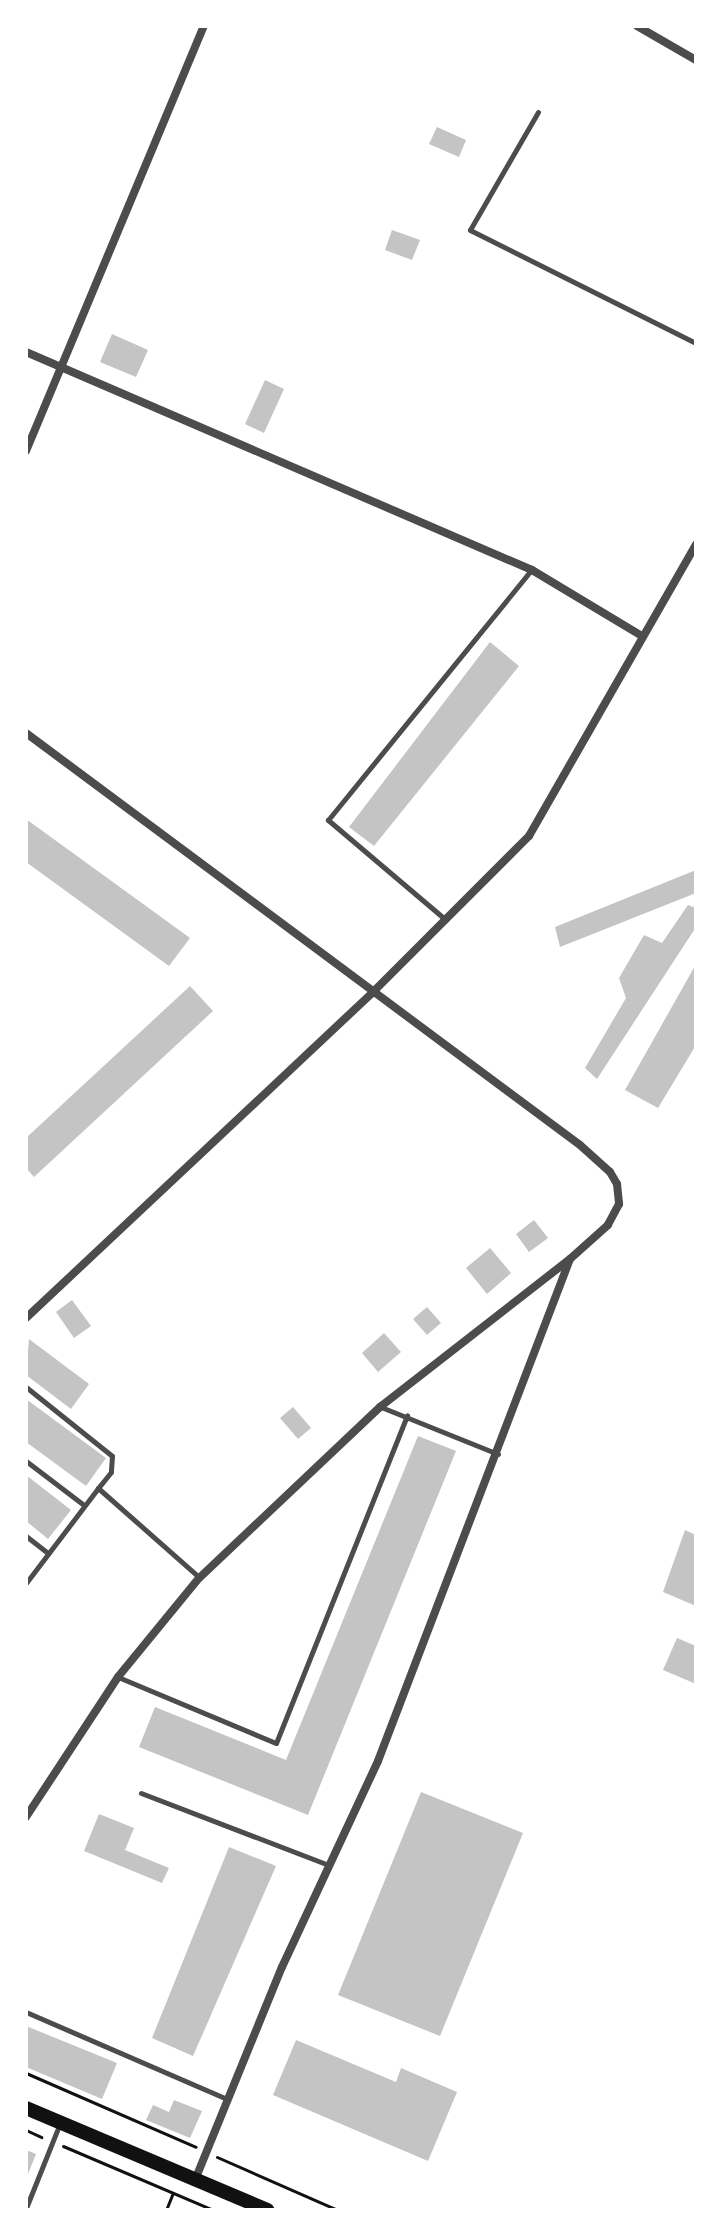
<!DOCTYPE html>
<style>
body{margin:0}
#map{position:relative;width:722px;height:2236px;overflow:hidden;background:#fff;font-family:"Sofia Sans Condensed",sans-serif}
div>[style]{position:absolute}
.building>*{inset:0;background:#c4c4c4}
.path>*{height:3px;margin:-1.5px;padding:0 1.5px;transform-origin:1.5px;border-radius:1.5px;background:#111}
.service>*{height:5px;margin:-2.5px;padding:0 2.5px;transform-origin:2.5px;border-radius:2.5px;background:#4c4c4c}
.minor>*{height:8px;margin:-4px;padding:0 4px;transform-origin:4px;border-radius:4px;background:#4c4c4c}
.secondary>*{height:14px;margin:-7px;padding:0 7px;transform-origin:7px;border-radius:7px;background:#111}
span{translate:-50% -50%;white-space:nowrap;text-align:center;line-height:1.15;-webkit-text-stroke:6px #fff;paint-order:stroke}
.frame{position:absolute;inset:0;border:28px solid #fff;pointer-events:none}
</style>
<div id="map">
<div class="building">
<div style="clip-path:polygon(437px 127px,466px 140px,459px 157px,429px 144px)"></div>
<div style="clip-path:polygon(392px 230px,420px 240px,412px 260px,385px 250px)"></div>
<div style="clip-path:polygon(112px 334px,148px 350px,136px 377px,100px 362px)"></div>
<div style="clip-path:polygon(265px 380px,284px 389px,264px 433px,245px 424px)"></div>
<div style="clip-path:polygon(490px 642px,519px 666px,374px 846px,349px 827px)"></div>
<div style="clip-path:polygon(26px 819px,190px 938px,169px 966px,26px 862px)"></div>
<div style="clip-path:polygon(696px 870px,696px 893px,560px 947px,555px 927px)"></div>
<div style="clip-path:polygon(688px 905px,696px 908px,696px 927px,597px 1079px,585px 1068px,626px 998px,619px 978px,644px 935px,662px 943px)"></div>
<div style="clip-path:polygon(696px 964px,696px 1045px,658px 1108px,625px 1090px)"></div>
<div style="clip-path:polygon(190px 986px,213px 1011px,34px 1177px,26px 1168px,26px 1138px)"></div>
<div style="clip-path:polygon(534px 1220px,548px 1238px,529px 1252px,516px 1234px)"></div>
<div style="clip-path:polygon(490px 1248px,511px 1273px,487px 1294px,466px 1268px)"></div>
<div style="clip-path:polygon(72px 1300px,91px 1326px,74px 1338px,56px 1312px)"></div>
<div style="clip-path:polygon(427px 1307px,441px 1323px,427px 1335px,413px 1319px)"></div>
<div style="clip-path:polygon(384px 1333px,401px 1352px,378px 1372px,362px 1353px)"></div>
<div style="clip-path:polygon(29px 1339px,89px 1384px,71px 1409px,26px 1375px)"></div>
<div style="clip-path:polygon(26px 1399px,106px 1458px,86px 1486px,26px 1442px)"></div>
<div style="clip-path:polygon(293px 1407px,311px 1428px,298px 1439px,280px 1418px)"></div>
<div style="clip-path:polygon(418px 1436px,456px 1451px,308px 1815px,139px 1747px,155px 1707px,286px 1760px)"></div>
<div style="clip-path:polygon(26px 1475px,71px 1510px,48px 1539px,26px 1521px)"></div>
<div style="clip-path:polygon(685px 1530px,696px 1535px,696px 1606px,663px 1592px)"></div>
<div style="clip-path:polygon(677px 1638px,696px 1646px,696px 1684px,663px 1670px)"></div>
<div style="clip-path:polygon(421px 1792px,523px 1833px,440px 2036px,338px 1995px)"></div>
<div style="clip-path:polygon(99px 1814px,134px 1828px,125px 1850px,169px 1868px,162px 1883px,84px 1851px)"></div>
<div style="clip-path:polygon(229px 1847px,276px 1866px,193px 2056px,152px 2038px)"></div>
<div style="clip-path:polygon(26px 2026px,117px 2063px,102px 2099px,26px 2067px)"></div>
<div style="clip-path:polygon(296px 2040px,396px 2082px,401px 2068px,457px 2092px,428px 2161px,273px 2095px)"></div>
<div style="clip-path:polygon(174px 2100px,202px 2111px,190px 2138px,146px 2120px,153px 2105px,169px 2112px)"></div>
<div style="clip-path:polygon(26px 2150px,36px 2154px,26px 2179px)"></div>
</div>
<div class="path">
<div style="left:26px;top:2073px;width:185px;rotate:23.5deg"></div>
<div style="left:26px;top:2130px;width:17px;rotate:25deg"></div>
<div style="left:63px;top:2146px;width:163px;rotate:23.1deg"></div>
<div style="left:217px;top:2157px;width:132px;rotate:23.7deg"></div>
<div style="left:166px;top:2210px;width:18px;rotate:-68deg"></div>
</div>
<div class="service">
<div style="left:538px;top:112px;width:136px;rotate:120deg"></div>
<div style="left:470px;top:230px;width:253px;rotate:26.6deg"></div>
<div style="left:446px;top:920px;width:155px;rotate:-139.7deg"></div>
<div style="left:328px;top:820px;width:322px;rotate:-50.9deg"></div>
<div style="left:26px;top:1387px;width:110px;rotate:38.7deg"></div>
<div style="left:112px;top:1456px;width:16px;rotate:94deg"></div>
<div style="left:111px;top:1472px;width:21px;rotate:129deg"></div>
<div style="left:98px;top:1488px;width:135px;rotate:41.4deg"></div>
<div style="left:381px;top:1407px;width:126px;rotate:21.9deg"></div>
<div style="left:26px;top:1461px;width:73px;rotate:37.2deg"></div>
<div style="left:26px;top:1536px;width:28px;rotate:38deg"></div>
<div style="left:26px;top:1583px;width:119px;rotate:-52.8deg"></div>
<div style="left:118px;top:1677px;width:171px;rotate:22.7deg"></div>
<div style="left:276px;top:1743px;width:353px;rotate:-68.2deg"></div>
<div style="left:141px;top:1793px;width:201px;rotate:21deg"></div>
<div style="left:26px;top:2012px;width:219px;rotate:23.4deg"></div>
<div style="left:26px;top:2208px;width:92px;rotate:-68.2deg"></div>
</div>
<div class="minor">
<div style="left:637px;top:26px;width:68px;rotate:30deg"></div>
<div style="left:26px;top:352px;width:551px;rotate:23.31deg"></div>
<div style="left:532px;top:570px;width:128px;rotate:31deg"></div>
<div style="left:26px;top:451px;width:461px;rotate:-67.3deg"></div>
<div style="left:26px;top:733px;width:690px;rotate:36.64deg"></div>
<div style="left:580px;top:1145px;width:40px;rotate:42deg"></div>
<div style="left:610px;top:1172px;width:14px;rotate:60deg"></div>
<div style="left:617px;top:1184px;width:20px;rotate:84deg"></div>
<div style="left:619px;top:1204px;width:24px;rotate:118deg"></div>
<div style="left:608px;top:1225px;width:51px;rotate:138.2deg"></div>
<div style="left:570px;top:1259px;width:241px;rotate:142.1deg"></div>
<div style="left:380px;top:1407px;width:249px;rotate:136.6deg"></div>
<div style="left:199px;top:1578px;width:128px;rotate:129.3deg"></div>
<div style="left:118px;top:1677px;width:168px;rotate:123.3deg"></div>
<div style="left:26px;top:1318px;width:475px;rotate:-43.2deg"></div>
<div style="left:372px;top:993px;width:222px;rotate:-45deg"></div>
<div style="left:529px;top:836px;width:336px;rotate:-60.2deg"></div>
<div style="left:195px;top:2180px;width:230px;rotate:-67.8deg"></div>
<div style="left:282px;top:1967px;width:227px;rotate:-65deg"></div>
<div style="left:378px;top:1761px;width:537px;rotate:-69.07deg"></div>
</div>
<div class="secondary">
<div style="left:26px;top:2108px;width:262px;rotate:22.9deg"></div>
</div>
<div class="frame"></div>
</div>
